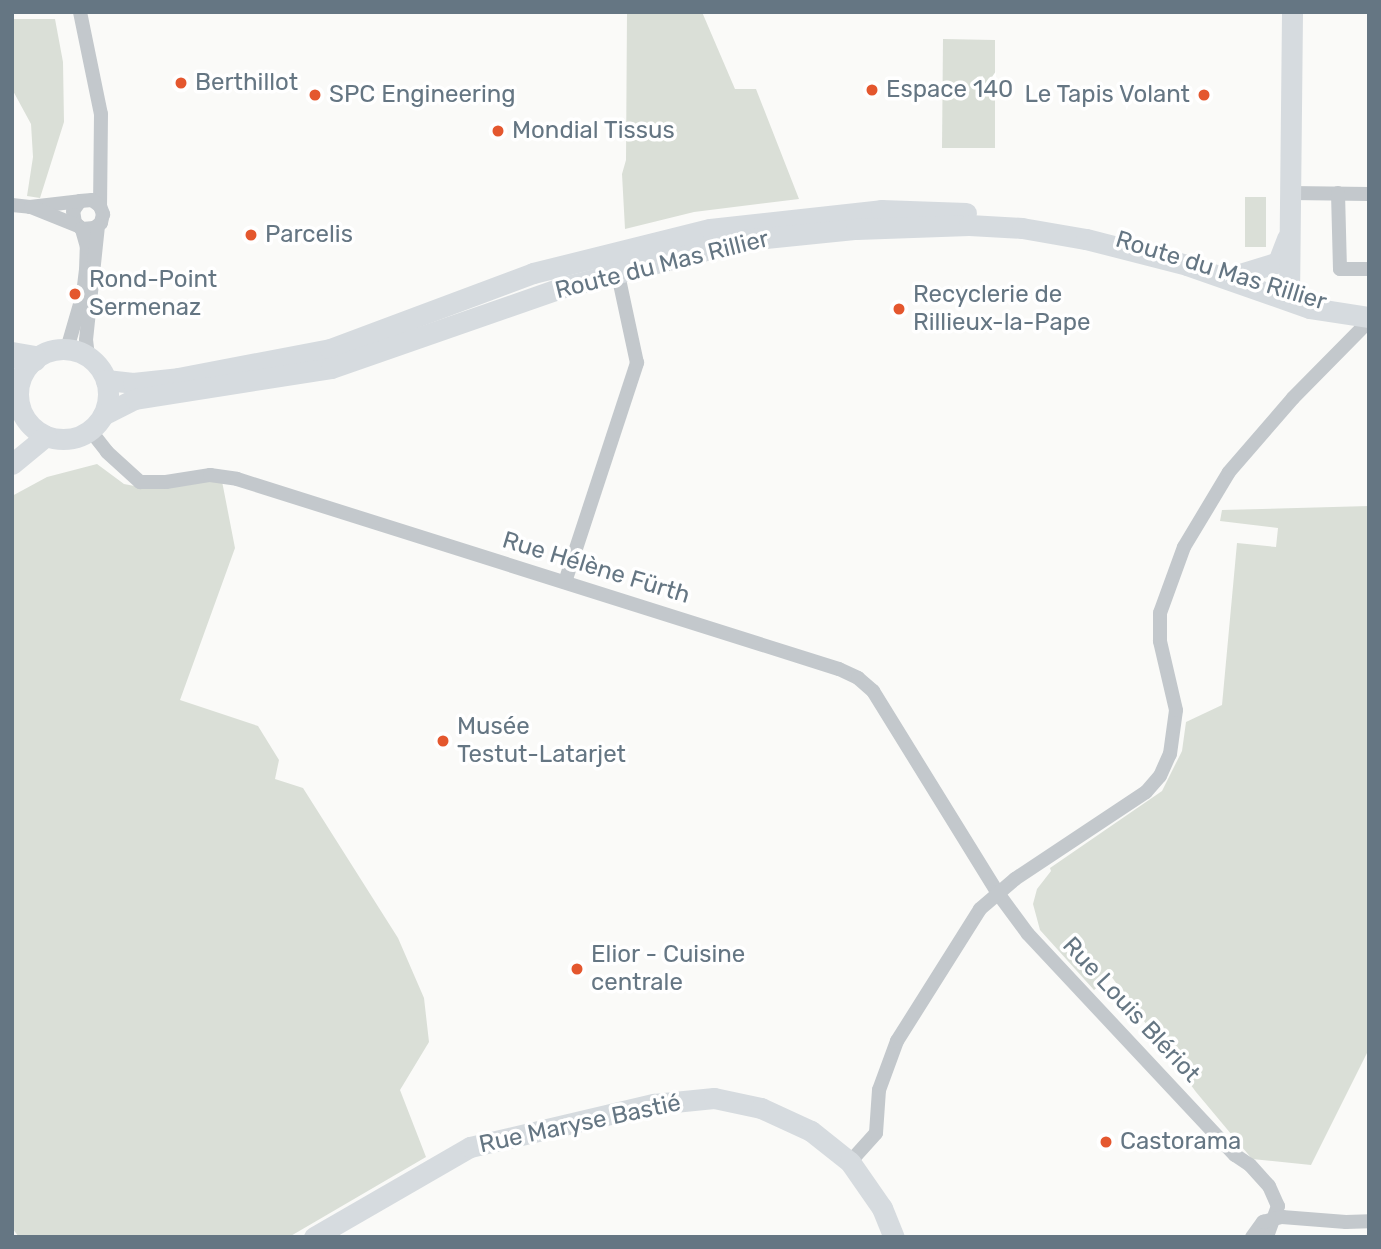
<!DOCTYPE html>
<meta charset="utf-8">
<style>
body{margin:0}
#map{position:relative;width:1381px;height:1249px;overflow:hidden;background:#fafaf8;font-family:Rubik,sans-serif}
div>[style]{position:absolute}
.green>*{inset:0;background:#dadfd7}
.street>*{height:14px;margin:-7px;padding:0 7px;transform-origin:7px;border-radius:7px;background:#c3c8cc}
.secondary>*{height:21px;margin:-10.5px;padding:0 10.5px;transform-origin:10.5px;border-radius:10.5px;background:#d6dbdf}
.secondary>.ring{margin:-10.5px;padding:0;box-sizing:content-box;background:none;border:21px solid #d6dbdf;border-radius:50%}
.highway>*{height:26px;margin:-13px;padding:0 13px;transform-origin:13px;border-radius:13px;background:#d6dbdf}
.dots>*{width:19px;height:19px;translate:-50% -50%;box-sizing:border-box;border:4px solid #fff;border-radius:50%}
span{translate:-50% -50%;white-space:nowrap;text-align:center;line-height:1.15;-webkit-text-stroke:7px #fff;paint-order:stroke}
.poi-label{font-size:24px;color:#657683}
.left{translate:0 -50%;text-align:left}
.right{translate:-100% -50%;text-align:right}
.street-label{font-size:24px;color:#657683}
.frame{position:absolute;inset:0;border:14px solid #657683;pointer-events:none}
</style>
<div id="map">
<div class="green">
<div style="clip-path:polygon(627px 12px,702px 12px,735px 89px,756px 89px,799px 199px,694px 212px,625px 229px,622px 174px,626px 160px)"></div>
<div style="clip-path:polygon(12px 19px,55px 19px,63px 62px,64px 122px,40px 198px,27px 196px,33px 157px,31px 124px,12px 89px)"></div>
<div style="clip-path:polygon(943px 39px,995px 40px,995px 148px,942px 148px)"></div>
<div style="clip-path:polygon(1245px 197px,1266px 197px,1266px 247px,1245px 247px)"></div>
<div style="clip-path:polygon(97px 464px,124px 484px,150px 489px,221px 476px,235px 548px,180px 700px,258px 726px,279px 760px,275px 779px,303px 788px,398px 938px,424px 998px,429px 1042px,400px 1090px,426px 1157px,289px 1237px,19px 1237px,12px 1228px,12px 496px,47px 477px)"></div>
<div style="clip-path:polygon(1369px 506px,1369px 1049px,1311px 1165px,1252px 1159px,1196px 1092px,1111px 976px,1094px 990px,1040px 930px,1033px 904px,1037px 889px,1051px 871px,1050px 868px,1162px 791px,1182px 751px,1186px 722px,1222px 705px,1237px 543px,1276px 547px,1278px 528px,1220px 521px,1222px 510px)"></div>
</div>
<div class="street">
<div style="left:80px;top:12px;width:104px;rotate:78.4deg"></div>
<div style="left:101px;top:114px;width:92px;rotate:90.6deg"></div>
<div style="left:100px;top:206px;width:9px;rotate:69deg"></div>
<div style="left:103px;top:214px;width:9px;rotate:103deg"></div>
<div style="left:101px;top:223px;width:9px;rotate:144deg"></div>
<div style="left:94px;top:228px;width:12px;rotate:175deg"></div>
<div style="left:82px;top:229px;width:9px;rotate:-139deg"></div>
<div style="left:75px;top:223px;width:12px;rotate:-99deg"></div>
<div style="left:73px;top:211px;width:12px;rotate:-55deg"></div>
<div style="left:80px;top:201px;width:12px;rotate:-5deg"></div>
<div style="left:92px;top:200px;width:10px;rotate:37deg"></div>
<div style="left:1291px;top:193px;width:78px;rotate:0.7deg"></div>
<div style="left:1338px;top:193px;width:76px;rotate:88.5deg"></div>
<div style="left:1340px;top:269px;width:29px"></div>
<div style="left:12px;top:205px;width:18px;rotate:6deg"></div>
<div style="left:30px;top:207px;width:50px;rotate:-6.8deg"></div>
<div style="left:31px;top:207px;width:51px;rotate:22deg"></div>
<div style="left:67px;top:349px;width:57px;rotate:-73.8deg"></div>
<div style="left:83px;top:294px;width:24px;rotate:-83deg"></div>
<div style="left:86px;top:270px;width:23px;rotate:-88deg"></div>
<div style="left:87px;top:247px;width:19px;rotate:-106deg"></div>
<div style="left:88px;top:356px;width:16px;rotate:-97deg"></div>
<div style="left:86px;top:340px;width:115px;rotate:-84deg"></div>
<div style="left:90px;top:430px;width:28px;rotate:52deg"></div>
<div style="left:107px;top:452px;width:45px;rotate:42.3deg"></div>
<div style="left:140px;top:482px;width:26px"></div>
<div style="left:166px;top:482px;width:45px;rotate:-9deg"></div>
<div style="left:210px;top:475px;width:27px;rotate:8deg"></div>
<div style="left:237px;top:479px;width:631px;rotate:17.52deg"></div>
<div style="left:839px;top:669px;width:21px;rotate:25deg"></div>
<div style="left:858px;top:678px;width:20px;rotate:41deg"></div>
<div style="left:873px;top:691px;width:236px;rotate:58.3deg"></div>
<div style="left:997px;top:892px;width:52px;rotate:53.6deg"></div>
<div style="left:1028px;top:934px;width:303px;rotate:46.9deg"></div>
<div style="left:1235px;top:1155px;width:18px;rotate:34deg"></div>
<div style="left:1250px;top:1165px;width:28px;rotate:48deg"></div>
<div style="left:1269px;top:1186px;width:22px;rotate:66deg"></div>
<div style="left:1278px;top:1206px;width:33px;rotate:110deg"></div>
<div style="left:565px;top:582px;width:231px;rotate:-71.8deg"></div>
<div style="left:637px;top:363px;width:100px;rotate:-102.1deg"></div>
<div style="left:850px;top:1162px;width:39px;rotate:-48deg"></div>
<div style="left:876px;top:1133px;width:43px;rotate:-86deg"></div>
<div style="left:879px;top:1090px;width:52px;rotate:-69.8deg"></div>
<div style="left:897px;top:1041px;width:156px;rotate:-57.8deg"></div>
<div style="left:980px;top:909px;width:46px;rotate:-40.6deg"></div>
<div style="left:1015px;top:879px;width:157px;rotate:-33.6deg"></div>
<div style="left:1146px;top:792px;width:21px;rotate:-49deg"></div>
<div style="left:1160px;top:776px;width:24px;rotate:-66deg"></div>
<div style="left:1170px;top:754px;width:44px;rotate:-82.2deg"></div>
<div style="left:1176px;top:710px;width:71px;rotate:-103.1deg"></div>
<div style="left:1160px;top:641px;width:28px;rotate:-90deg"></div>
<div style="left:1160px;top:613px;width:70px;rotate:-70deg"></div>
<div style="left:1184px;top:547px;width:87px;rotate:-59deg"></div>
<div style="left:1229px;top:472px;width:98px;rotate:-49.1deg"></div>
<div style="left:1293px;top:398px;width:108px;rotate:-45.4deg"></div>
<div style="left:1252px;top:1237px;width:19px;rotate:-54deg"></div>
<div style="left:1263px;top:1222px;width:20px;rotate:-15deg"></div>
<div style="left:1282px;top:1217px;width:64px;rotate:4.5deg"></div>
<div style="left:1346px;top:1222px;width:23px;rotate:-2deg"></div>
</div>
<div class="secondary">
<div style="left:1243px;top:273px;width:37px;rotate:-17deg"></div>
<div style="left:1278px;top:262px;width:26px;rotate:-69deg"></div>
<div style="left:1289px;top:300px;width:288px;rotate:-89.4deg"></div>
<div class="ring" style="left:18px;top:349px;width:69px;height:69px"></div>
<div style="left:106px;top:380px;width:27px;rotate:6deg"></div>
<div style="left:133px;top:383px;width:45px;rotate:-6.3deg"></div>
<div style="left:178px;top:378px;width:155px;rotate:-10.8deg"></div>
<div style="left:330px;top:349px;width:217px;rotate:-20.5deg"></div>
<div style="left:533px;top:273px;width:182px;rotate:-14deg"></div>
<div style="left:710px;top:229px;width:172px;rotate:-6.3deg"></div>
<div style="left:881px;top:210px;width:85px;rotate:2deg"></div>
<div style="left:103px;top:415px;width:36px;rotate:-27deg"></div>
<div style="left:135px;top:399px;width:198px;rotate:-9deg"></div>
<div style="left:331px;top:368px;width:247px;rotate:-19.2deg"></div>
<div style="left:564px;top:287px;width:187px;rotate:-14.6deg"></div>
<div style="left:745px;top:240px;width:112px;rotate:-5.7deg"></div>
<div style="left:856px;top:229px;width:113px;rotate:-2deg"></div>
<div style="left:969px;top:225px;width:53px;rotate:3.2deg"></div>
<div style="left:1022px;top:228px;width:65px;rotate:9.8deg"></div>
<div style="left:1086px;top:239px;width:104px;rotate:14.4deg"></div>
<div style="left:1187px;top:265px;width:130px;rotate:19.3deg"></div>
<div style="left:1310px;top:308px;width:60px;rotate:8.7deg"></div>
<div style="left:12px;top:464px;width:44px;rotate:-39.5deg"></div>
<div style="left:314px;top:1237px;width:180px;rotate:-30deg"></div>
<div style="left:470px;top:1147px;width:189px;rotate:-13.2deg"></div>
<div style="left:654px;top:1104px;width:60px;rotate:-5.7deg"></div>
<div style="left:714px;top:1098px;width:48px;rotate:12deg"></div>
<div style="left:761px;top:1108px;width:55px;rotate:24.7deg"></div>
<div style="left:811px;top:1131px;width:50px;rotate:38.5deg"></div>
<div style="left:850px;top:1162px;width:56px;rotate:55.2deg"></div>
<div style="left:882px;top:1208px;width:31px;rotate:68deg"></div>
</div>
<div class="highway">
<div style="left:12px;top:355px;width:22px;rotate:10deg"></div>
</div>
<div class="dots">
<div style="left:181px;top:83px;background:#e4572e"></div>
<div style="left:872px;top:90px;background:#e4572e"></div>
<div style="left:315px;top:95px;background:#e4572e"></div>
<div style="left:1204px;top:95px;background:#e4572e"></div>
<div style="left:498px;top:131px;background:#e4572e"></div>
<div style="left:251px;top:235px;background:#e4572e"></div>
<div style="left:75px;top:294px;background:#e4572e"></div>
<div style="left:899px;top:309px;background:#e4572e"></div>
<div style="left:443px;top:741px;background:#e4572e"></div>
<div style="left:577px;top:969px;background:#e4572e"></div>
<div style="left:1106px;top:1142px;background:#e4572e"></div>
</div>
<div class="poi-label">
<span class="left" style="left:195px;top:83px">Berthillot</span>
<span class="left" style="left:886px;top:90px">Espace 140</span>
<span class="left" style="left:329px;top:95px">SPC Engineering</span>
<span class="right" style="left:1190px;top:95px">Le Tapis Volant</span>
<span class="left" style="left:512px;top:131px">Mondial Tissus</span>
<span class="left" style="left:265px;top:235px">Parcelis</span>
<span class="left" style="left:89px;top:294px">Rond-Point<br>Sermenaz</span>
<span class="left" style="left:913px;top:309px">Recyclerie de<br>Rillieux-la-Pape</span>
<span class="left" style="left:457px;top:741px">Musée<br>Testut-Latarjet</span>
<span class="left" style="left:591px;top:969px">Elior - Cuisine<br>centrale</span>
<span class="left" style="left:1120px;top:1142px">Castorama</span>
</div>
<div class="street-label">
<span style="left:662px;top:265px;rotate:-14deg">Route du Mas Rillier</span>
<span style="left:1221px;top:271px;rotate:17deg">Route du Mas Rillier</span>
<span style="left:596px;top:568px;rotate:17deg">Rue Hélène Fürth</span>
<span style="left:1131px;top:1010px;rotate:47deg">Rue Louis Blériot</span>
<span style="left:580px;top:1124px;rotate:-12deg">Rue Maryse Bastié</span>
</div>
<div class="frame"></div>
</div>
